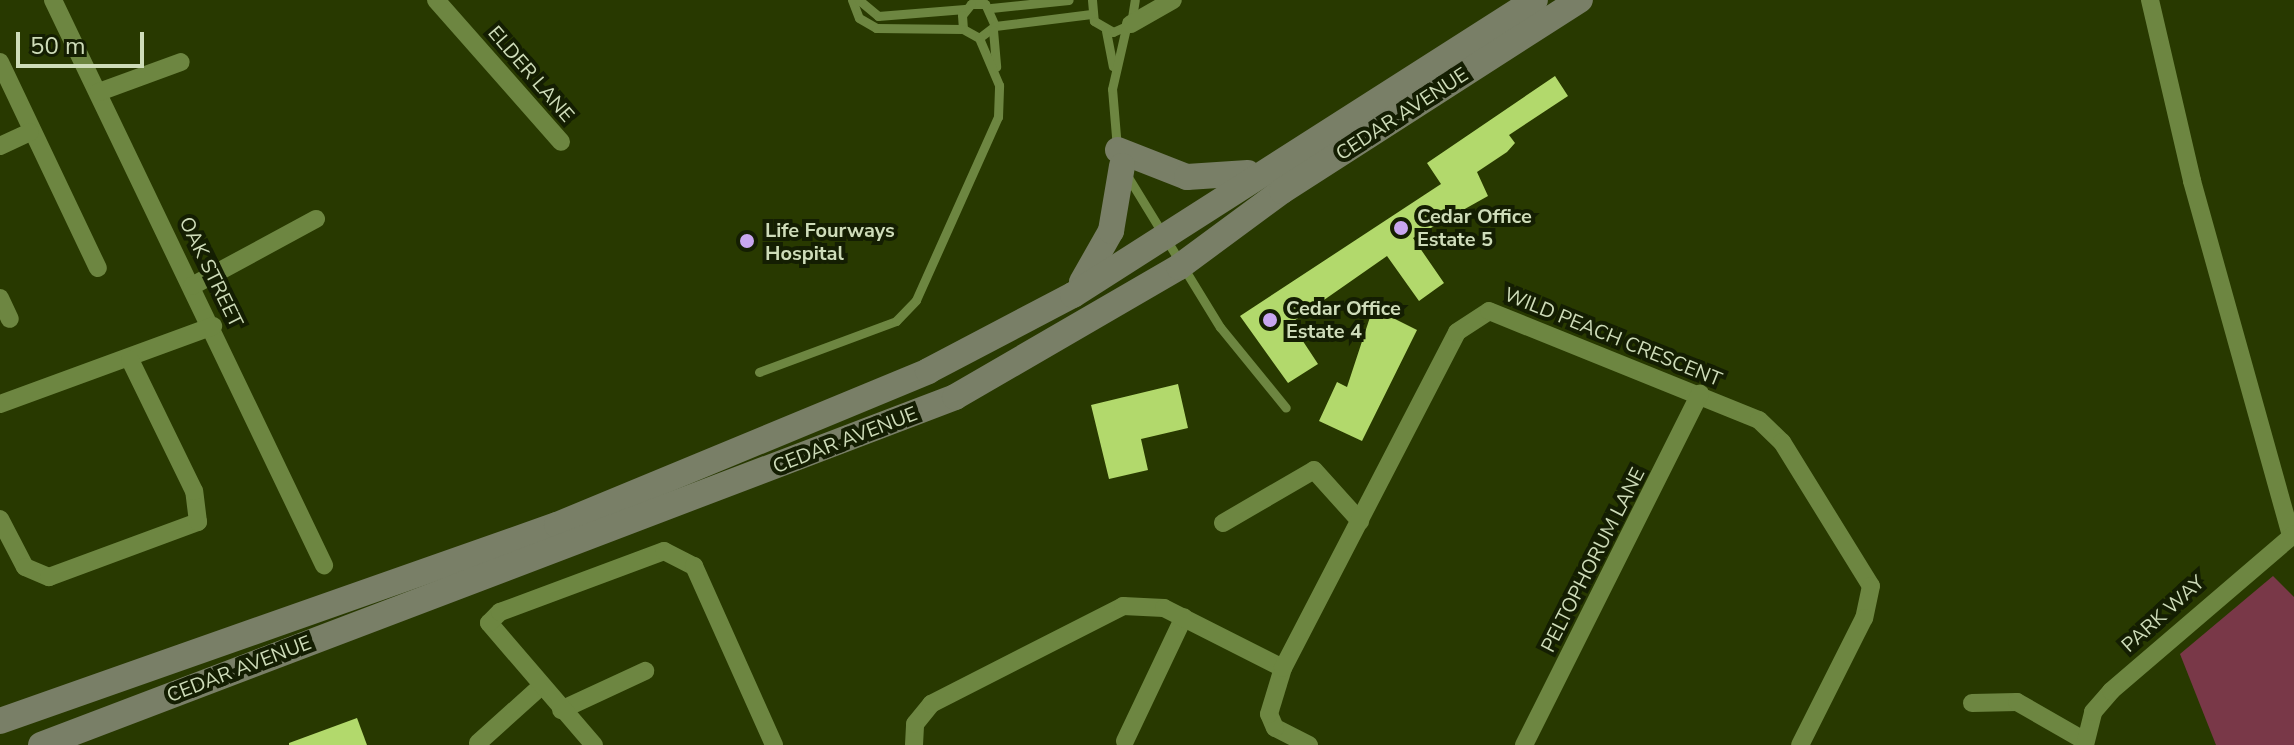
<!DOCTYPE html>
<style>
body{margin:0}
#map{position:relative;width:2294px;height:745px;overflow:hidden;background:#283900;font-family:"Nunito Sans",sans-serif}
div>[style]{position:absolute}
.green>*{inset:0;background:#793848}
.building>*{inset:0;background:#b2d96c}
.service>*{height:9px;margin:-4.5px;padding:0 4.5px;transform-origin:4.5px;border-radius:4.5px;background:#6d8641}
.minor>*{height:18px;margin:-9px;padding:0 9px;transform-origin:9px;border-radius:9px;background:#6d8641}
.secondary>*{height:26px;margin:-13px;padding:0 13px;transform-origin:13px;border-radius:13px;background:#797f67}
.dots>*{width:22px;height:22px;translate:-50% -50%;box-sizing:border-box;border:4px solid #141e02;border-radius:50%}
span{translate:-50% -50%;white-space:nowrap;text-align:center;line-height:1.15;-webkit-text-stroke:8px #141e02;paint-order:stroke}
.street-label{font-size:20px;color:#cedcb9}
.poi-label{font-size:20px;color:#cedcb9;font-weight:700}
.left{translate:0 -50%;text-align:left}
.scale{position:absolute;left:16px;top:32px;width:128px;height:36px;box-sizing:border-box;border:4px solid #cedcb9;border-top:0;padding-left:10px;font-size:24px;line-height:28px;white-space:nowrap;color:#cedcb9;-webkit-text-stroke:6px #141e02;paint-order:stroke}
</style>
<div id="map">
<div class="green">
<div style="clip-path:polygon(2273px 576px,2294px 597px,2294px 745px,2216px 745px,2180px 654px)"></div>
</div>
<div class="building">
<div style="clip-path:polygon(1555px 76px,1568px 96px,1509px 135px,1515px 143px,1507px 152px,1477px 172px,1488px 196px,1413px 238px,1444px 283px,1419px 301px,1387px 256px,1291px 323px,1318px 364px,1288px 383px,1240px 316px,1441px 184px,1427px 163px)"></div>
<div style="clip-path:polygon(1373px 308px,1417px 330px,1362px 441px,1319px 421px,1337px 382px,1347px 387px)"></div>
<div style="clip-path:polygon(1178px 384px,1188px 428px,1141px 439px,1148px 470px,1109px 479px,1091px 405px)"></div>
<div style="clip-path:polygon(357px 718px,367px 745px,289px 745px,289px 743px)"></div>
</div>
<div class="service">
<div style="left:852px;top:0;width:19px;rotate:69deg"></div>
<div style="left:859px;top:18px;width:20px;rotate:30deg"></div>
<div style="left:876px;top:28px;width:87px;rotate:0.7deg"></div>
<div style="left:859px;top:0;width:25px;rotate:40deg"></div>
<div style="left:878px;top:16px;width:87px;rotate:-4.6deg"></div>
<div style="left:1092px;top:0;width:21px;rotate:85deg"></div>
<div style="left:1094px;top:21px;width:22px;rotate:30deg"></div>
<div style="left:1113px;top:32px;width:20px;rotate:-24deg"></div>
<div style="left:1131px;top:24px;width:24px;rotate:-81deg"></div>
<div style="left:991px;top:8px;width:78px;rotate:-5.9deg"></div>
<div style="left:995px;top:26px;width:24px;rotate:-114deg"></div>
<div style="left:985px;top:4px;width:14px;rotate:180deg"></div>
<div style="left:971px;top:4px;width:14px;rotate:129deg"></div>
<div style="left:962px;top:15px;width:14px;rotate:86deg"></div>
<div style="left:963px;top:29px;width:18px;rotate:29deg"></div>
<div style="left:979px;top:38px;width:20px;rotate:-37deg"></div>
<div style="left:995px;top:26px;width:97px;rotate:-7.1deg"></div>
<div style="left:993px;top:30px;width:37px;rotate:85deg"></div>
<div style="left:1106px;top:31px;width:36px;rotate:79deg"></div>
<div style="left:1117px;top:148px;width:59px;rotate:-94.8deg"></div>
<div style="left:1112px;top:89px;width:63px;rotate:-77.1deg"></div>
<div style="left:1128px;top:177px;width:176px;rotate:58.5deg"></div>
<div style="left:1220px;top:327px;width:104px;rotate:50.8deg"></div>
<div style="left:759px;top:372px;width:146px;rotate:-20.4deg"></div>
<div style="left:896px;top:321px;width:29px;rotate:-46deg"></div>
<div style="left:916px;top:300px;width:201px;rotate:-65.9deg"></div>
<div style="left:998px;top:117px;width:32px;rotate:-88deg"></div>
<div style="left:999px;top:85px;width:51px;rotate:-113.1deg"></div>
</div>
<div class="minor">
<div style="left:53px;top:0;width:627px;rotate:64.38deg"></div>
<div style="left:436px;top:0;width:189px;rotate:48.6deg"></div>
<div style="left:2150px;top:0;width:186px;rotate:76.9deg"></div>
<div style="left:2192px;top:181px;width:369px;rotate:74.4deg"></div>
<div style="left:1131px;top:24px;width:48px;rotate:-29.7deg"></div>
<div style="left:0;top:62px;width:228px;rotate:64.6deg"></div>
<div style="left:99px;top:92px;width:87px;rotate:-20.1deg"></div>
<div style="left:0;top:146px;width:33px;rotate:-25deg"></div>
<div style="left:192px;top:286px;width:141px;rotate:-28.4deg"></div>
<div style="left:0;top:298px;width:23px;rotate:65deg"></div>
<div style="left:0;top:404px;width:227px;rotate:-20.1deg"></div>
<div style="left:0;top:519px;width:54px;rotate:62.5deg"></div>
<div style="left:25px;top:567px;width:26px;rotate:23deg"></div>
<div style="left:49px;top:577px;width:159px;rotate:-20.3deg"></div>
<div style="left:198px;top:522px;width:31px;rotate:-97deg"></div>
<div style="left:194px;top:491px;width:146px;rotate:-116deg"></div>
<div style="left:1223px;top:523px;width:105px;rotate:-30.2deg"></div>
<div style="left:1314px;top:470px;width:69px;rotate:48deg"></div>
<div style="left:1972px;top:703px;width:45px;rotate:-1.3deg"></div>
<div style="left:2017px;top:702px;width:78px;rotate:29.8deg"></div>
<div style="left:561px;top:710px;width:93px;rotate:-24.9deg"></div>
<div style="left:1125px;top:741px;width:137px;rotate:-64.6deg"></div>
<div style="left:478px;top:743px;width:82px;rotate:-42deg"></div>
<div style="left:594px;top:745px;width:161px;rotate:-130.7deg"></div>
<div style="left:489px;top:623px;width:16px;rotate:-45deg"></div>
<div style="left:500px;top:612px;width:175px;rotate:-20.4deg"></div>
<div style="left:664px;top:551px;width:34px;rotate:27deg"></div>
<div style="left:694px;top:566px;width:196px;rotate:65.9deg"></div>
<div style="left:914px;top:745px;width:21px;rotate:-87deg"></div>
<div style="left:915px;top:724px;width:26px;rotate:-51deg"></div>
<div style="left:931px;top:704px;width:216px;rotate:-27deg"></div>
<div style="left:1123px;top:606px;width:41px;rotate:2.8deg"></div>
<div style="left:1164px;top:608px;width:133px;rotate:26.8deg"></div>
<div style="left:1309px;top:745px;width:38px;rotate:-153deg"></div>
<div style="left:1275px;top:728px;width:15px;rotate:-113deg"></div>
<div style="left:1269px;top:714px;width:48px;rotate:-73.1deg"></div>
<div style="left:1283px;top:668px;width:378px;rotate:-62.6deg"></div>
<div style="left:1457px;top:332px;width:38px;rotate:-33deg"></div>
<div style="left:1489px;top:311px;width:291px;rotate:22deg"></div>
<div style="left:1759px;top:420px;width:32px;rotate:44deg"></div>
<div style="left:1782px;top:442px;width:169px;rotate:58.3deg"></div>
<div style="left:1871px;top:586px;width:33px;rotate:102deg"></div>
<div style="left:1864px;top:618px;width:142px;rotate:116.7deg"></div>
<div style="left:1524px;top:745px;width:393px;rotate:-63.4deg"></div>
<div style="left:2085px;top:745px;width:34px;rotate:-76deg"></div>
<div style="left:2093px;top:712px;width:28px;rotate:-49deg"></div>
<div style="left:2111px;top:691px;width:241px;rotate:-40.6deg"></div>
</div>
<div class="secondary">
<div style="left:1118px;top:150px;width:74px;rotate:21.4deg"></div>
<div style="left:1187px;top:177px;width:61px;rotate:-3.8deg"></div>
<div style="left:1082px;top:282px;width:59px;rotate:-60.4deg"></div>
<div style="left:1111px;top:231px;width:66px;rotate:-80.4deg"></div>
<div style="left:0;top:721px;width:590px;rotate:-19.39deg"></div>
<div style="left:557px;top:525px;width:402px;rotate:-22.5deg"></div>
<div style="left:928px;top:371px;width:164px;rotate:-27.7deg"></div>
<div style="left:1073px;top:295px;width:548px;rotate:-32.56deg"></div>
<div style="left:41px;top:745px;width:978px;rotate:-20.84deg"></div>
<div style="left:955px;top:397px;width:259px;rotate:-30.1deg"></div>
<div style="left:1179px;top:267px;width:128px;rotate:-36.4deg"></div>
<div style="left:1282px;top:191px;width:354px;rotate:-32.7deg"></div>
</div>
<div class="dots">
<div style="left:1401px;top:228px;background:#c8a6ef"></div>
<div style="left:747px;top:241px;background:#c8a6ef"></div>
<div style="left:1270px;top:320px;background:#c8a6ef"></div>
</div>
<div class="street-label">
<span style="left:531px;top:74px;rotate:49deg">ELDER LANE</span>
<span style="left:1402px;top:114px;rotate:-33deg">CEDAR AVENUE</span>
<span style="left:211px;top:272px;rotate:64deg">OAK STREET</span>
<span style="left:1613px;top:337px;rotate:22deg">WILD PEACH CRESCENT</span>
<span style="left:845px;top:440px;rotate:-21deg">CEDAR AVENUE</span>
<span style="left:1593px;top:560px;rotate:-63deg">PELTOPHORUM LANE</span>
<span style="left:2163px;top:614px;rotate:-42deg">PARK WAY</span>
<span style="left:239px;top:669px;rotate:-21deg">CEDAR AVENUE</span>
</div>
<div class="poi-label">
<span class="left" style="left:1417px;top:228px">Cedar Office<br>Estate 5</span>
<span class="left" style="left:765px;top:242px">Life Fourways<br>Hospital</span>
<span class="left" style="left:1286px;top:320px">Cedar Office<br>Estate 4</span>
</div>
<div class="scale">50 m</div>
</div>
